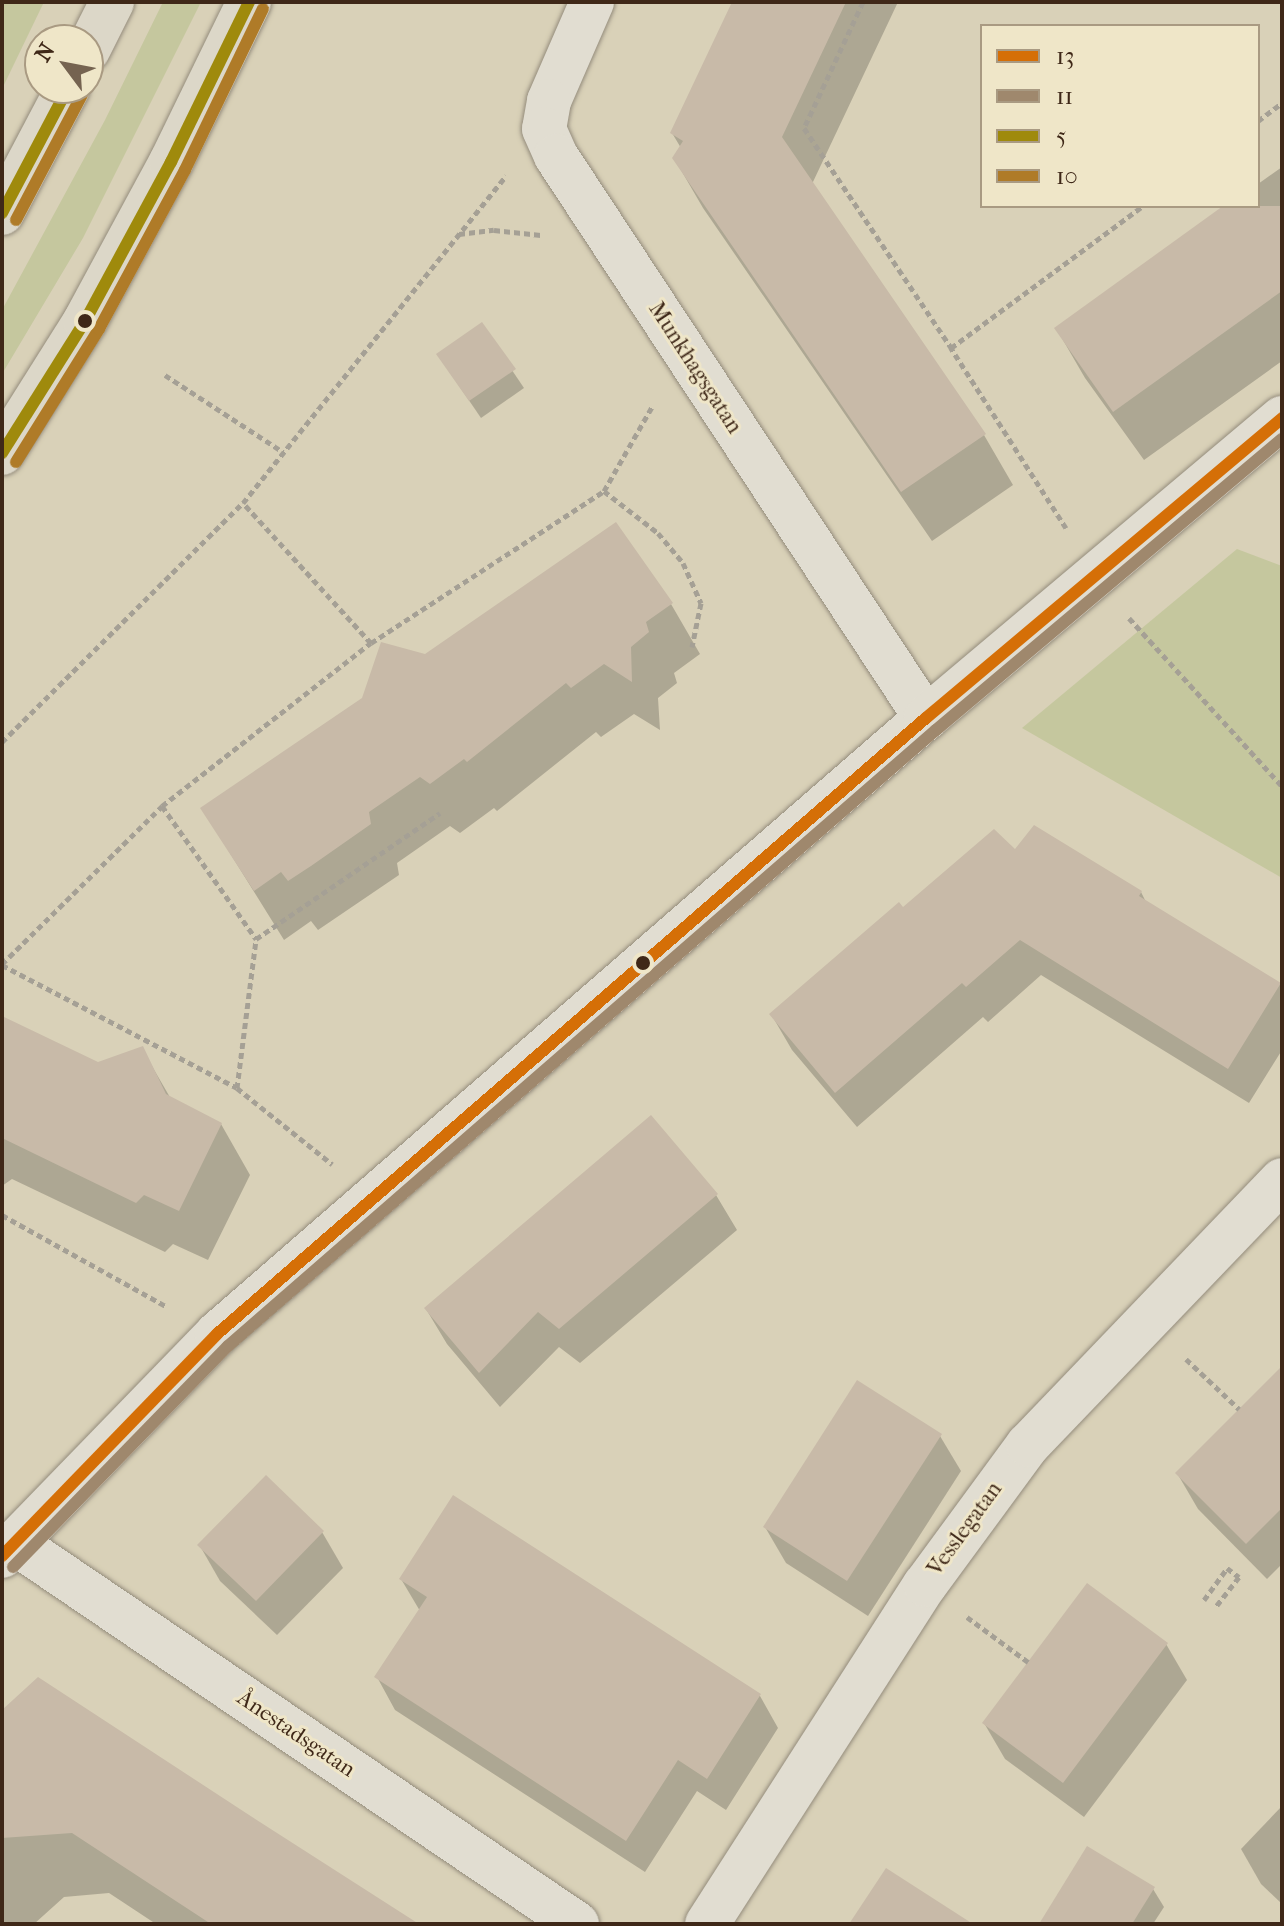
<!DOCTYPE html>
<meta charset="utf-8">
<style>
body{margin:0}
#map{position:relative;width:1284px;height:1926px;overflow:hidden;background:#d9d1b8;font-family:"IM FELL French Canon",serif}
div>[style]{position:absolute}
.green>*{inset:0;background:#c5c79e}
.shadow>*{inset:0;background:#0003}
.building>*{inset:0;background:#c8baa8}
.path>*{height:5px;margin-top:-2.5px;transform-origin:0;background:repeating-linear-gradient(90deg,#a5a095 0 6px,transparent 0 10px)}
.roads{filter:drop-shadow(0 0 2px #948c7c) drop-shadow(0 0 2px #948c7c)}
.minor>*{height:44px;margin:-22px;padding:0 22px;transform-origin:22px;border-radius:22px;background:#e1ddd1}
.major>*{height:44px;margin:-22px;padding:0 22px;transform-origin:22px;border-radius:22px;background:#dcd7c8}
.bus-1>*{height:12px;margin:-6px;padding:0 6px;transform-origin:6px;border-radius:6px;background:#d56f07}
.bus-2>*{height:12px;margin:-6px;padding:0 6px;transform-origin:6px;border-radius:6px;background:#9f886d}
.bus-3>*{height:12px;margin:-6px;padding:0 6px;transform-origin:6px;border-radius:6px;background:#9f8a0c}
.bus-4>*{height:12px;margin:-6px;padding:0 6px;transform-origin:6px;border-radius:6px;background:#af7b28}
.dots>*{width:22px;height:22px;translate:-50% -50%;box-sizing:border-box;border:4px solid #efe6c8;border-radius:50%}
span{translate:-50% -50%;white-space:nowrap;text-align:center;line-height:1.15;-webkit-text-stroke:6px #efe6c8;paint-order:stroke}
.street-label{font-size:22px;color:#3f2818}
.frame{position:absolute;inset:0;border:4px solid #3f2818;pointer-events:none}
.legend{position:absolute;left:980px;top:24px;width:280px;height:184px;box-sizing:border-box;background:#efe6c8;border:2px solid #a99a82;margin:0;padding:10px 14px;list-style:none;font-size:24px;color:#3f2818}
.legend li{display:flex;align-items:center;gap:16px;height:40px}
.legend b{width:40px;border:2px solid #a99a82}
.north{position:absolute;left:24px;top:24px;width:80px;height:80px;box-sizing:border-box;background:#efe6c8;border:2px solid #a99a82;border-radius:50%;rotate:302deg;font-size:22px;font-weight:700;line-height:32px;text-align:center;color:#3f2818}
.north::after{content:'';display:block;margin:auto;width:28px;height:36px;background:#756350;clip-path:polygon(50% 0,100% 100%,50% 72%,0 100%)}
</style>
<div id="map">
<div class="green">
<div style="clip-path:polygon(2px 2px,44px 2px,2px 89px)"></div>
<div style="clip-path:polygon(163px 2px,201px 2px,83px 238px,2px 374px,2px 310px,105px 120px)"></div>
<div style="clip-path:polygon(1237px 549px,1282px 566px,1282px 878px,1022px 728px)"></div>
</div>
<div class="shadow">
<div style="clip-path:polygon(734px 2px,898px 2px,812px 184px,984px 435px,1013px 485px,932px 541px,703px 208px,674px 158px,681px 148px,672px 133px)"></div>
<div style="clip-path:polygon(1282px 167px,1282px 361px,1144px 460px,1085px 378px,1056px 328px,1228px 206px,1258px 206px,1258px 184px)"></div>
<div style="clip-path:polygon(481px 324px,524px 388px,481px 418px,438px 355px)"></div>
<div style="clip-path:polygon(671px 604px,700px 654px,674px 673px,677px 683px,658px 698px,660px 730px,634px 714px,601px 737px,596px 732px,497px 811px,494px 808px,460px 833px,450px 826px,397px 863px,399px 875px,318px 930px,311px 921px,284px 940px,202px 808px,425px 656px)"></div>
<div style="clip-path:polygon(1015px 852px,1141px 892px,1146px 902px,1280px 984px,1282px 1050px,1249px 1103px,1041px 975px,988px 1022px,983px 1017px,857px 1127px,792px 1050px,771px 1014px,903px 910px)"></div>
<div style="clip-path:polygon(2px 1018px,98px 1064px,142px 1049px,171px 1099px,221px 1124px,250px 1175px,208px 1260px,173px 1244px,165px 1252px,12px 1179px,2px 1186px)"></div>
<div style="clip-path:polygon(716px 1195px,737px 1230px,580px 1363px,559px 1347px,500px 1407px,447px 1344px,426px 1309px)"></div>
<div style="clip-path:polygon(1282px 1369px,1282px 1564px,1267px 1579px,1198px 1509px,1177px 1473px)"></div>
<div style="clip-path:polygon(940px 1436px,961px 1471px,868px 1616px,786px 1563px,765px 1527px)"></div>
<div style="clip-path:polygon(322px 1532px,343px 1568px,277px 1635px,220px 1581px,200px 1546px)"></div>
<div style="clip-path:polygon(401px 1579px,760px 1696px,778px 1728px,726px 1810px,697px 1791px,645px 1872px,395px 1710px,377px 1677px,420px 1611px)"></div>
<div style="clip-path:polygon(1166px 1644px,1187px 1680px,1084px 1817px,1005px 1759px,984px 1723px)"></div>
<div style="clip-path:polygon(2px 1712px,415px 1924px,156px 1924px,109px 1893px,64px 1897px,34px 1924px,2px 1924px)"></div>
<div style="clip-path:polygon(1282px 1806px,1282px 1904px,1261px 1884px,1241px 1849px)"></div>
<div style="clip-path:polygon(1153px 1889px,1164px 1907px,1153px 1924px,1107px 1924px)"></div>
</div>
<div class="building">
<div style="clip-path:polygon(732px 2px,846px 2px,782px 137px,986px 434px,901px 492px,672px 158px,683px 141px,670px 133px)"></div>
<div style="clip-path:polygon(1223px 206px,1282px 206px,1282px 291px,1113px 412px,1054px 328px)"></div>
<div style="clip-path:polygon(482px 322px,516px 369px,469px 401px,436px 354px)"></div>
<div style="clip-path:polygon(616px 522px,673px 603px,646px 622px,649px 632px,631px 647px,632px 682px,604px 664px,571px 688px,566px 683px,467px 762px,464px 759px,430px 784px,420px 777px,369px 812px,371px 824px,311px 866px,288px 881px,281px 872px,254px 891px,200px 808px,362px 698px,381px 642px,425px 654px)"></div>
<div style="clip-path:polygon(1034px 825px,1142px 891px,1139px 896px,1281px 983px,1228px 1069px,1020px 940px,966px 987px,962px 983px,835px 1093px,769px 1014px,899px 902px,903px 907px,994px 829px,1015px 849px)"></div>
<div style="clip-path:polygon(2px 1016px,98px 1062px,143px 1046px,166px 1094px,222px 1123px,179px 1211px,144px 1195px,136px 1203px,2px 1138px)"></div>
<div style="clip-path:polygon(651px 1115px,718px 1194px,559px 1329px,538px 1312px,479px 1373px,424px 1308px)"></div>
<div style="clip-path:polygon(1282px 1366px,1282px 1508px,1246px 1544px,1175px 1473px)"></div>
<div style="clip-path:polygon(857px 1380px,942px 1434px,847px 1581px,763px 1527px)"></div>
<div style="clip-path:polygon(266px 1475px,324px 1531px,256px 1601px,197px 1545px)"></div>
<div style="clip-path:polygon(453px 1495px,761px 1694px,707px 1779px,678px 1760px,626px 1841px,374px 1677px,427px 1597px,399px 1579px)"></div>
<div style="clip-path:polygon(1087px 1583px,1168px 1643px,1063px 1783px,982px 1723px)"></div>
<div style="clip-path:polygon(38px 1677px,246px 1813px,419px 1924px,211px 1924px,72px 1833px,2px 1838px,2px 1710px)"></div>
<div style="clip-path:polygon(1087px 1846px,1155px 1887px,1132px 1924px,1039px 1924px)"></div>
<div style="clip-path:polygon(886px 1868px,973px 1924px,849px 1924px)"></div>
</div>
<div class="path">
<div style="left:863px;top:2px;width:139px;rotate:115.1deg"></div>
<div style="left:804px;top:128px;width:265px;rotate:56.2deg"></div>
<div style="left:1258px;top:121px;width:30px;rotate:-37deg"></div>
<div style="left:459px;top:234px;width:35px;rotate:-7deg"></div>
<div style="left:494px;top:230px;width:47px;rotate:6.1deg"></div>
<div style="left:165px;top:375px;width:141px;rotate:33.1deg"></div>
<div style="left:604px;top:491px;width:99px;rotate:-60.3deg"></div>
<div style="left:1066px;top:528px;width:214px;rotate:-122.6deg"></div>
<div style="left:951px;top:348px;width:239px;rotate:-36.5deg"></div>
<div style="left:1129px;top:618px;width:227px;rotate:47.7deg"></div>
<div style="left:371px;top:643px;width:278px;rotate:-33.1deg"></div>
<div style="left:604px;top:491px;width:68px;rotate:37.9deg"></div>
<div style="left:658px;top:533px;width:39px;rotate:50deg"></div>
<div style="left:683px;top:563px;width:44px;rotate:65.8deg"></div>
<div style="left:701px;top:603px;width:45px;rotate:101.6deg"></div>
<div style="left:2px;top:742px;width:339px;rotate:-44.8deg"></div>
<div style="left:243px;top:503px;width:420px;rotate:-51.2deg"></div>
<div style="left:162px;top:806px;width:163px;rotate:54.7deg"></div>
<div style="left:2px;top:964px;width:225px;rotate:-44.6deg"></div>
<div style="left:162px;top:806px;width:265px;rotate:-38deg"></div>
<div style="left:371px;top:643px;width:190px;rotate:-132.4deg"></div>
<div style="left:2px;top:965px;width:265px;rotate:27.6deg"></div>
<div style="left:237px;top:1088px;width:122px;rotate:38.7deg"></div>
<div style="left:237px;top:1088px;width:150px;rotate:-82.7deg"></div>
<div style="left:256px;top:939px;width:223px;rotate:-34.4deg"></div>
<div style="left:2px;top:1215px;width:189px;rotate:29.1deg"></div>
<div style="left:1186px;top:1359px;width:73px;rotate:43.3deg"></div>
<div style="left:1204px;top:1600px;width:39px;rotate:-54deg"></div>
<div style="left:1227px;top:1568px;width:15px;rotate:37deg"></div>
<div style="left:1239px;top:1577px;width:37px;rotate:128deg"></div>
<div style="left:967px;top:1617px;width:76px;rotate:36.4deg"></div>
</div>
<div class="roads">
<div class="minor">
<div style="left:592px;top:2px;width:108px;rotate:113.5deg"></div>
<div style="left:549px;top:101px;width:28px;rotate:100deg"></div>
<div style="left:544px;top:129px;width:30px;rotate:66deg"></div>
<div style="left:556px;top:156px;width:673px;rotate:56.64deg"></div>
<div style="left:15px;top:1543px;width:679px;rotate:34.13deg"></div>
<div style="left:2px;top:1556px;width:309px;rotate:-45.9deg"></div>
<div style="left:217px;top:1334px;width:939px;rotate:-40.99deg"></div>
<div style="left:926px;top:718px;width:466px;rotate:-40.1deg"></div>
<div style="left:707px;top:1924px;width:403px;rotate:-57.3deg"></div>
<div style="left:925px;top:1585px;width:174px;rotate:-53.7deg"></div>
<div style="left:1028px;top:1445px;width:367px;rotate:-46.2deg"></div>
</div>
<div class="major">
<div style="left:88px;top:50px;width:54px;rotate:-63.4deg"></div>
<div style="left:2px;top:213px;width:141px;rotate:-62.2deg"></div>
<div style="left:2px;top:453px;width:156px;rotate:-57.8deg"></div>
<div style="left:85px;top:321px;width:181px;rotate:-61.6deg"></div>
<div style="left:171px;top:162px;width:178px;rotate:-64deg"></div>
</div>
</div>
<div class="bus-1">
<div style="left:2px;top:1556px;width:309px;rotate:-45.9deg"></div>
<div style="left:217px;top:1334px;width:939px;rotate:-40.99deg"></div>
<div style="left:926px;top:718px;width:466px;rotate:-40.1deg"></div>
</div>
<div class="bus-2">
<div style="left:13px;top:1567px;width:308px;rotate:-45.8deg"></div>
<div style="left:228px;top:1346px;width:938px;rotate:-41.03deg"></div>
<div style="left:936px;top:730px;width:452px;rotate:-40.1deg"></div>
</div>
<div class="bus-3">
<div style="left:2px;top:213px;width:141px;rotate:-62.2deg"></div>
<div style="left:2px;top:453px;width:156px;rotate:-57.8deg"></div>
<div style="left:85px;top:321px;width:181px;rotate:-61.6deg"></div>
<div style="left:171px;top:162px;width:178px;rotate:-64deg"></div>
</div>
<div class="bus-4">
<div style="left:16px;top:220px;width:141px;rotate:-62.2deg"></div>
<div style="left:16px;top:462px;width:157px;rotate:-58deg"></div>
<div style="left:99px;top:329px;width:181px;rotate:-61.6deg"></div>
<div style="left:185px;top:170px;width:179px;rotate:-64.2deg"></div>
</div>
<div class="dots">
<div style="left:85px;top:321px;background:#3f2818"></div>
<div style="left:643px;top:963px;background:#3f2818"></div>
</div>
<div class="street-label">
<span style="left:695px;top:368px;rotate:57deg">Munkhagsgatan</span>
<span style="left:965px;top:1529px;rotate:-54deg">Vesslegatan</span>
<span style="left:296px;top:1734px;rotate:34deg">Ånestadsgatan</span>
</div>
<div class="frame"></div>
<ul class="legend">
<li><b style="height:10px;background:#d56f07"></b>13</li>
<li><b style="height:10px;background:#9f886d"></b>11</li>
<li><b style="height:10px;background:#9f8a0c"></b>5</li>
<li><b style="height:10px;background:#af7b28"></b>10</li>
</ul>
<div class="north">N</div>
</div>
